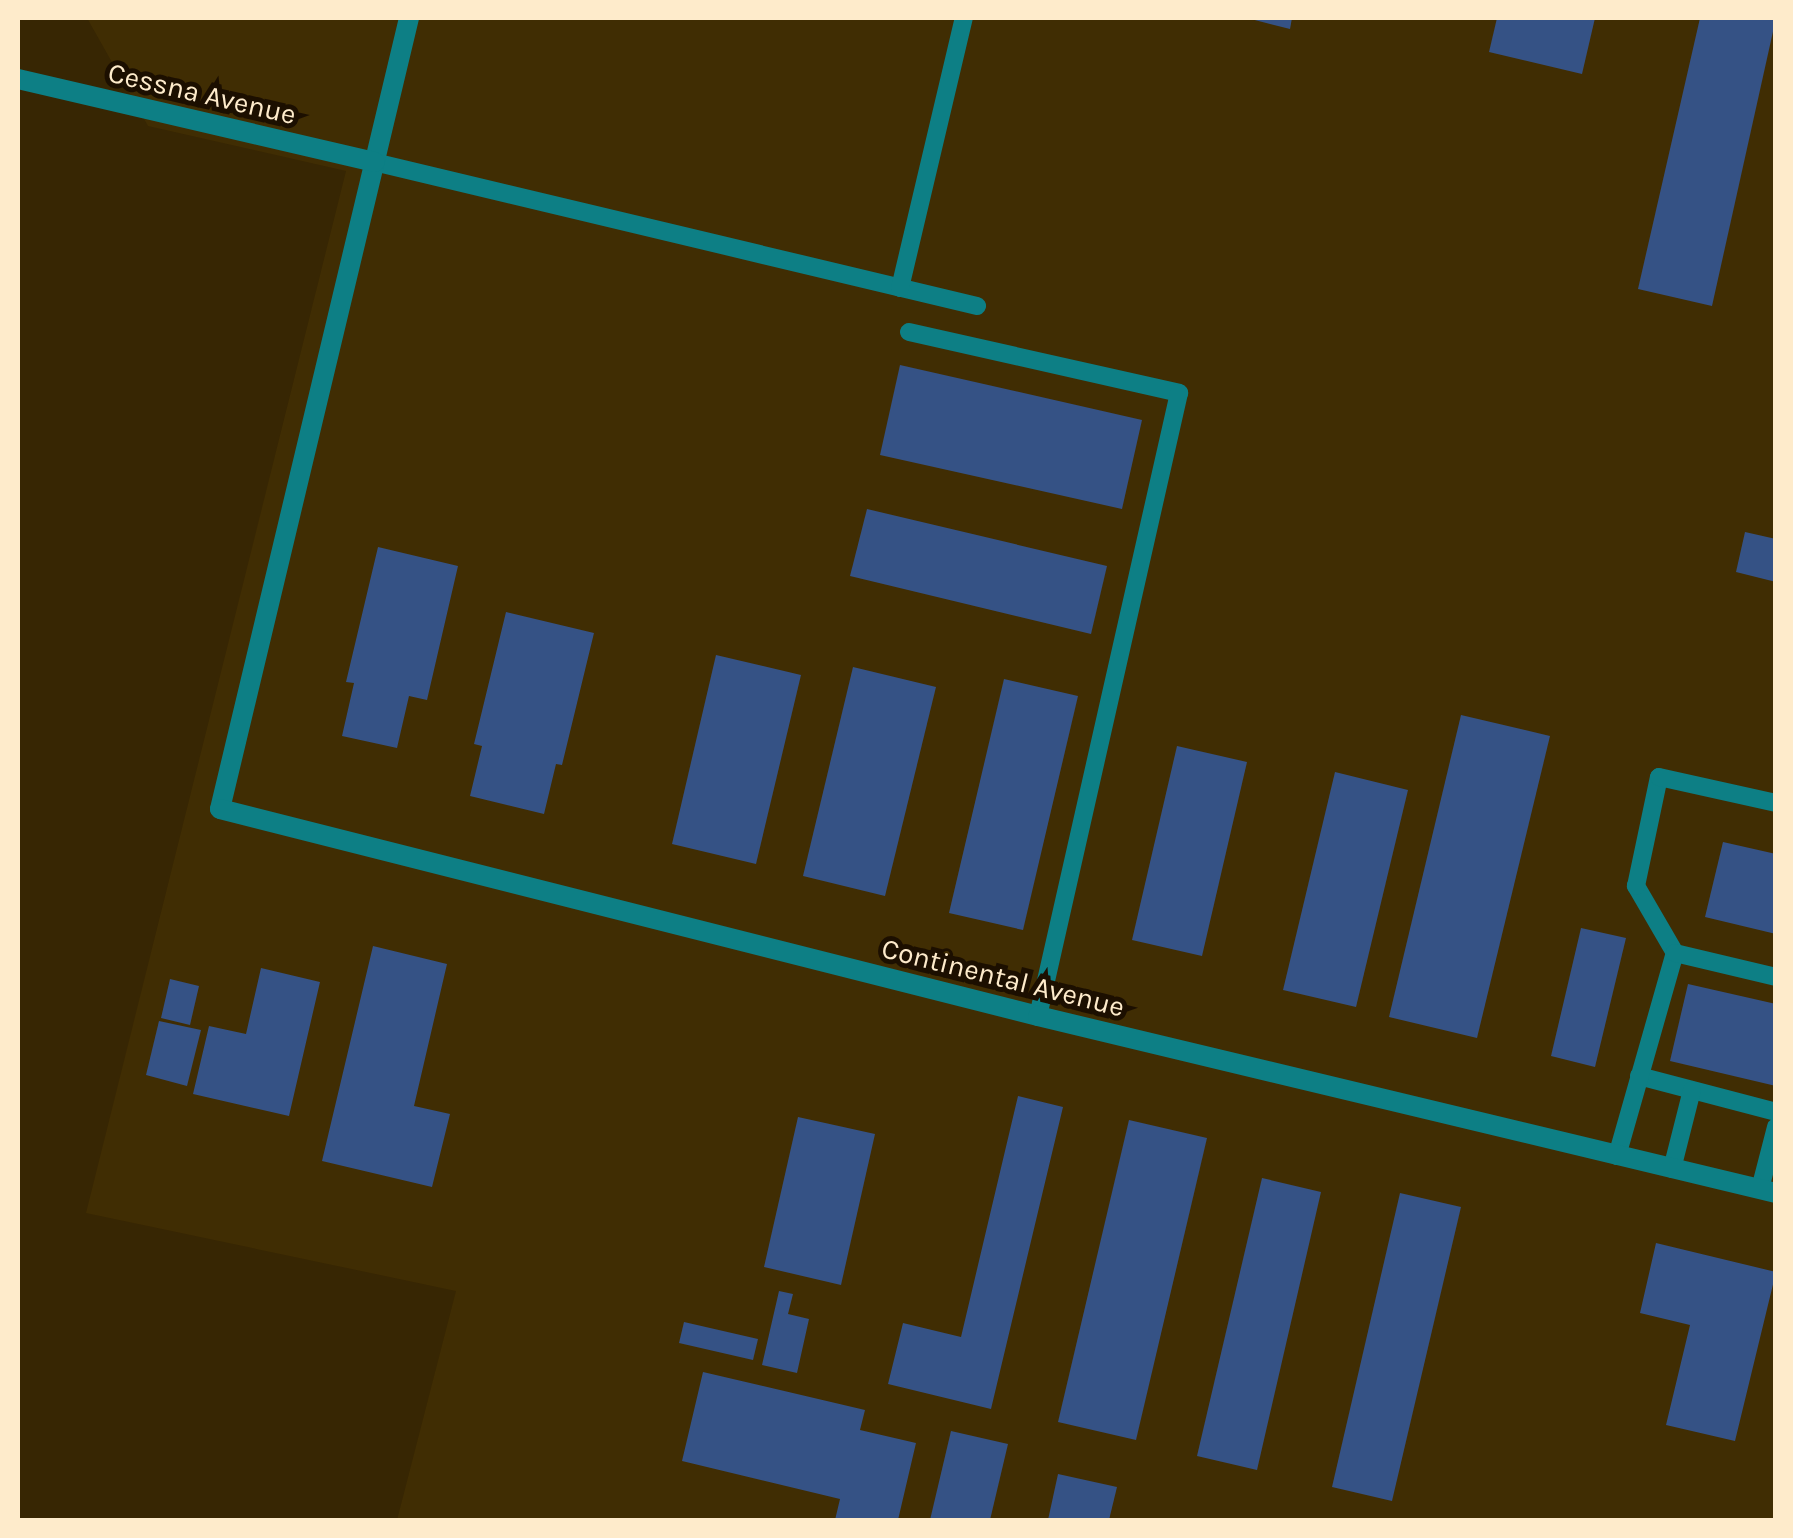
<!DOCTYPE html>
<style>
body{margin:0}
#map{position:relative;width:1793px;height:1538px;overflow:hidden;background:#372603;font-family:Karla,sans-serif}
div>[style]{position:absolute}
.built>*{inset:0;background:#402d03}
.building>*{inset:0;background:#355285}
.lane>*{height:18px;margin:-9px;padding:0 9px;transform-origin:9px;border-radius:9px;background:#0d7f85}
.street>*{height:20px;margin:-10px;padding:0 10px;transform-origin:10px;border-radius:10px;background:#0d7f85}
span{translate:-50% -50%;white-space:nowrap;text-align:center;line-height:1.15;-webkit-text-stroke:10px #1c0f00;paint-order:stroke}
.street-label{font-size:28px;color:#feebcb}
.frame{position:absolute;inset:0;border:20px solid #feebcb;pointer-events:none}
</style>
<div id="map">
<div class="built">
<div style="clip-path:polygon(87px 18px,1775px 18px,1775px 1520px,397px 1520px,456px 1291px,86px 1213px,346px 171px,148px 126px)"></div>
</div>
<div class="building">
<div style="clip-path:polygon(1247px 18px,1292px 18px,1290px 29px)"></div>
<div style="clip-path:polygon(1497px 18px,1595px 18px,1582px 74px,1489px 52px)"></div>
<div style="clip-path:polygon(1700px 18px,1776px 18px,1712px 306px,1638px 289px)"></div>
<div style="clip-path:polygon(900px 365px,1142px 420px,1122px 509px,880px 455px)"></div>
<div style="clip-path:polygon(867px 509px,1107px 566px,1091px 634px,850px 576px)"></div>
<div style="clip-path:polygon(1745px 532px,1776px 539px,1776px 582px,1736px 572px)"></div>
<div style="clip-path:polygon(378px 547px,458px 566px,427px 700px,409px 696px,397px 748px,342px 736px,354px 683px,346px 682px)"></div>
<div style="clip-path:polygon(506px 612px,594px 633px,562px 765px,556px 764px,544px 814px,470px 796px,482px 746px,474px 744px)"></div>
<div style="clip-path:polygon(716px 655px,801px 675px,756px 864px,672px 844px)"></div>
<div style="clip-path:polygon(853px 667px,936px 687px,885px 896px,803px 876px)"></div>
<div style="clip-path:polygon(1004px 679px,1078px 696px,1023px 930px,949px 913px)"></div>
<div style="clip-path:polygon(1461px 715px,1550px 736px,1477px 1038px,1389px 1017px)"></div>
<div style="clip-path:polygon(1177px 746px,1247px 762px,1202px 956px,1132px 940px)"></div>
<div style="clip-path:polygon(1335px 772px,1408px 790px,1356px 1007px,1283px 990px)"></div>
<div style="clip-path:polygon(1723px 842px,1776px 854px,1776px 934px,1705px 917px)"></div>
<div style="clip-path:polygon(1581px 928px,1626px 938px,1595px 1067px,1551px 1056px)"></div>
<div style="clip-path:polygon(373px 946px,447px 964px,414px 1106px,450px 1114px,432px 1187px,322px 1161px)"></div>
<div style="clip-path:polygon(261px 968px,320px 982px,289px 1116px,193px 1094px,209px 1026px,246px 1034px)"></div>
<div style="clip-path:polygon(170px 979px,199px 986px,190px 1025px,161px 1018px)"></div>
<div style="clip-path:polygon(1688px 984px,1776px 1004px,1776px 1086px,1670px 1061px)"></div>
<div style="clip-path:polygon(159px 1021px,201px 1030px,187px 1086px,146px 1075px)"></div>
<div style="clip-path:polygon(1018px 1096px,1063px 1107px,991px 1409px,888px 1384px,903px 1323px,961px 1337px)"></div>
<div style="clip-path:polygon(798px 1117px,875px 1134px,841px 1285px,764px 1267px)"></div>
<div style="clip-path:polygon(1129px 1120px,1207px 1138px,1136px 1440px,1058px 1422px)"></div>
<div style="clip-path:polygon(1262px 1178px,1321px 1192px,1257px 1470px,1197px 1456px)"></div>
<div style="clip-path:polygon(1400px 1193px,1461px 1207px,1392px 1501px,1332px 1487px)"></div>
<div style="clip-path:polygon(1656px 1243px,1776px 1272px,1735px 1441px,1666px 1425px,1690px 1325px,1640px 1313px)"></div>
<div style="clip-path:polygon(779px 1291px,793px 1294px,788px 1314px,809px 1319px,797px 1373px,762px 1365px)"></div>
<div style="clip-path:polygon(684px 1322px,758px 1339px,753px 1360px,679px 1343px)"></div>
<div style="clip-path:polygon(703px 1372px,865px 1410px,860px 1430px,916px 1443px,898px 1520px,835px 1520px,840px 1499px,682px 1461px)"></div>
<div style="clip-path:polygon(951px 1431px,1008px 1444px,990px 1520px,930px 1520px)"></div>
<div style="clip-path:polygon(1058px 1474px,1117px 1487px,1109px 1520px,1048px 1520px)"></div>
</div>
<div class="lane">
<div style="left:374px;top:162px;width:620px;rotate:13.43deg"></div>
<div style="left:900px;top:288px;width:277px;rotate:-76.7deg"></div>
<div style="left:909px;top:332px;width:277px;rotate:12.7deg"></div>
<div style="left:1179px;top:393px;width:639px;rotate:102.75deg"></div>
<div style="left:1675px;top:953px;width:78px;rotate:-120.2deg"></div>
<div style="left:1636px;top:886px;width:111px;rotate:-78.1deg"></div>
<div style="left:1659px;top:777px;width:120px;rotate:12.5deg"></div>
<div style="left:1639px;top:1076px;width:142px;rotate:14.7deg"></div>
<div style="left:1617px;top:1156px;width:211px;rotate:-74.1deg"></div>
<div style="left:1675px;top:953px;width:104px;rotate:13.4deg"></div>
<div style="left:1672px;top:1169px;width:81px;rotate:-75.8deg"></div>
<div style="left:1760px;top:1189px;width:64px;rotate:-75.5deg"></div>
</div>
<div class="street">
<div style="left:409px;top:18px;width:813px;rotate:103.44deg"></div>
<div style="left:220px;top:809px;width:844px;rotate:14.2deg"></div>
<div style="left:1038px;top:1016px;width:759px;rotate:13.49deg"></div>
<div style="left:18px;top:79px;width:366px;rotate:13.1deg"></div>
</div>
<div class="street-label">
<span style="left:202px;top:94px;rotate:13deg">Cessna Avenue</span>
<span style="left:1003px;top:978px;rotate:14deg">Continental Avenue</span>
</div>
<div class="frame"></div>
</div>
